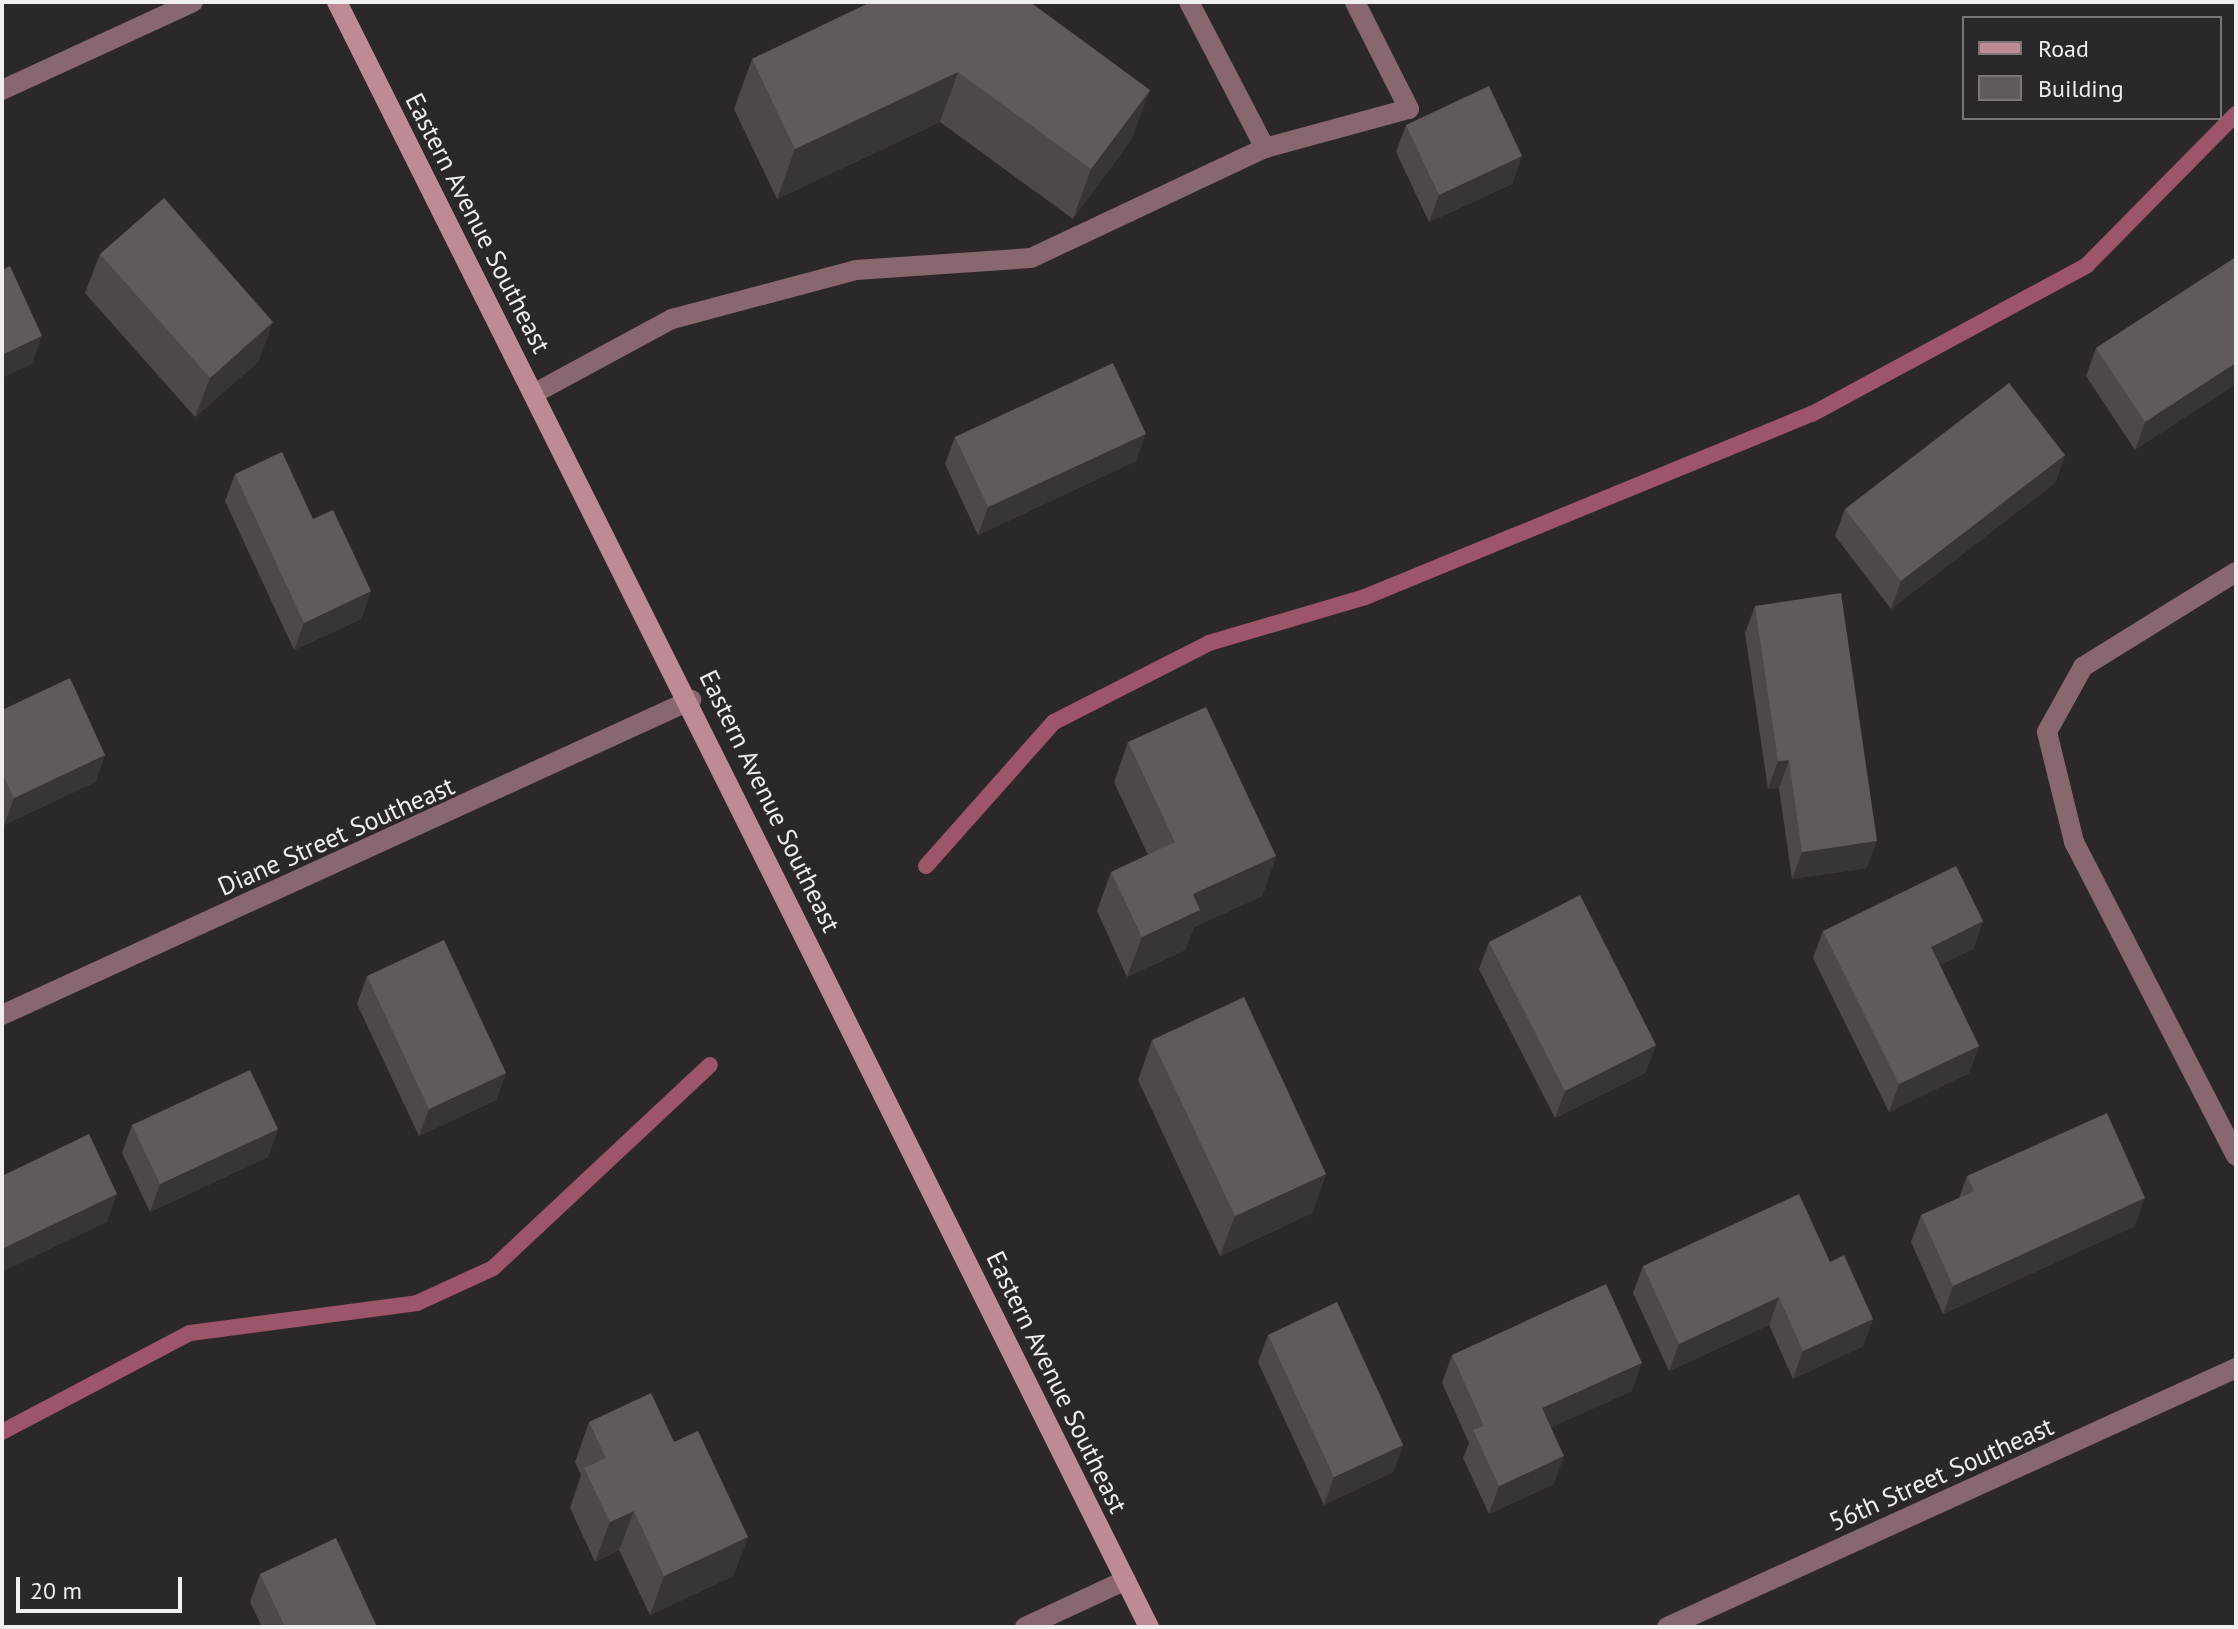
<!DOCTYPE html>
<style>
body{margin:0}
#map{position:relative;width:2238px;height:1629px;overflow:hidden;background:#2c2728;font-family:"PT Sans",sans-serif}
div>[style]{position:absolute}
.stream>*{height:16px;margin:-8px;padding:0 8px;transform-origin:8px;border-radius:8px;background:#9d5669}
.lane>*{height:20px;margin:-10px;padding:0 10px;transform-origin:10px;border-radius:10px;background:#88676f}
.street>*{height:20px;margin:-10px;padding:0 10px;transform-origin:10px;border-radius:10px;background:#88676f}
.secondary>*{height:20px;margin:-10px;padding:0 10px;transform-origin:10px;border-radius:10px;background:#be8a96}
.wall>*{inset:0;background:#4e4849}
.shaded-wall>*{inset:0;background:#393435}
.building>*{inset:0;background:#605a5b}
span{translate:-50% -50%;white-space:nowrap;text-align:center;line-height:1.15;-webkit-text-stroke:7px #2c2728;paint-order:stroke}
.street-label{font-size:26px;color:#f1eeee}
.frame{position:absolute;inset:0;border:4px solid #f1eeee;pointer-events:none}
.legend{position:absolute;left:1962px;top:16px;width:260px;height:104px;box-sizing:border-box;background:#2c2728;border:2px solid #7b7777;margin:0;padding:10px 14px;list-style:none;font-size:24px;color:#f1eeee}
.legend li{display:flex;align-items:center;gap:16px;height:40px}
.legend b{width:40px;border:2px solid #7b7777}
.scale{position:absolute;left:16px;top:1577px;width:166px;height:36px;box-sizing:border-box;border:4px solid #f1eeee;border-top:0;padding-left:10px;font-size:24px;line-height:28px;white-space:nowrap;color:#f1eeee;-webkit-text-stroke:6px #2c2728;paint-order:stroke}
</style>
<div id="map">
<div class="stream">
<div style="left:926px;top:866px;width:193px;rotate:-48.4deg"></div>
<div style="left:1054px;top:722px;width:174px;rotate:-27deg"></div>
<div style="left:1209px;top:643px;width:163px;rotate:-16.4deg"></div>
<div style="left:1365px;top:597px;width:483px;rotate:-22.3deg"></div>
<div style="left:1812px;top:414px;width:313px;rotate:-28.4deg"></div>
<div style="left:2087px;top:265px;width:212px;rotate:-45.4deg"></div>
<div style="left:2px;top:1432px;width:212px;rotate:-27.8deg"></div>
<div style="left:190px;top:1333px;width:229px;rotate:-7.5deg"></div>
<div style="left:417px;top:1303px;width:84px;rotate:-24.7deg"></div>
<div style="left:493px;top:1268px;width:297px;rotate:-43.1deg"></div>
</div>
<div class="lane">
<div style="left:1189px;top:2px;width:165px;rotate:62.5deg"></div>
<div style="left:535px;top:393px;width:156px;rotate:-28.4deg"></div>
<div style="left:672px;top:319px;width:190px;rotate:-14.9deg"></div>
<div style="left:856px;top:270px;width:175px;rotate:-3.9deg"></div>
<div style="left:1031px;top:258px;width:259px;rotate:-25.2deg"></div>
<div style="left:1265px;top:148px;width:149px;rotate:-15.2deg"></div>
<div style="left:1409px;top:109px;width:120px;rotate:-116.8deg"></div>
</div>
<div class="street">
<div style="left:2px;top:90px;width:210px;rotate:-24.7deg"></div>
<div style="left:2236px;top:572px;width:180px;rotate:148.2deg"></div>
<div style="left:2083px;top:667px;width:74px;rotate:119deg"></div>
<div style="left:2047px;top:732px;width:113px;rotate:76.2deg"></div>
<div style="left:2074px;top:842px;width:353px;rotate:62.7deg"></div>
<div style="left:2px;top:1015px;width:758px;rotate:-24.57deg"></div>
<div style="left:1025px;top:1627px;width:111px;rotate:-25deg"></div>
<div style="left:1667px;top:1627px;width:625px;rotate:-24.47deg"></div>
</div>
<div class="secondary">
<div style="left:337px;top:2px;width:1817px;rotate:63.45deg"></div>
</div>
<div class="wall">
<div style="clip-path:polygon(871px 2px,1150px 90px,1131px 140px,1073px 219px,940px 122px,777px 199px,734px 109px,752px 59px)"></div>
<div style="clip-path:polygon(1406px 125px,1522px 156px,1512px 184px,1429px 222px,1396px 152px)"></div>
<div style="clip-path:polygon(100px 254px,259px 361px,195px 417px,85px 293px)"></div>
<div style="clip-path:polygon(2236px 257px,2135px 450px,2086px 376px,2096px 348px)"></div>
<div style="clip-path:polygon(955px 437px,1136px 461px,978px 535px,945px 464px)"></div>
<div style="clip-path:polygon(2065px 455px,2055px 483px,1891px 609px,1835px 536px,1845px 509px)"></div>
<div style="clip-path:polygon(235px 474px,313px 519px,371px 591px,361px 619px,294px 650px,225px 501px)"></div>
<div style="clip-path:polygon(1755px 606px,1867px 868px,1792px 879px,1779px 788px,1768px 789px,1745px 633px)"></div>
<div style="clip-path:polygon(2px 710px,105px 755px,95px 782px,4px 825px,2px 822px)"></div>
<div style="clip-path:polygon(1128px 742px,1276px 856px,1262px 896px,1194px 927px,1185px 950px,1127px 977px,1097px 911px,1111px 872px,1148px 855px,1114px 782px)"></div>
<div style="clip-path:polygon(1983px 921px,1973px 949px,1940px 965px,1979px 1046px,1969px 1073px,1889px 1112px,1813px 958px,1823px 931px)"></div>
<div style="clip-path:polygon(1489px 942px,1656px 1045px,1645px 1073px,1555px 1118px,1479px 969px)"></div>
<div style="clip-path:polygon(367px 976px,506px 1073px,496px 1100px,419px 1136px,357px 1004px)"></div>
<div style="clip-path:polygon(1152px 1040px,1326px 1174px,1312px 1213px,1220px 1256px,1138px 1080px)"></div>
<div style="clip-path:polygon(132px 1125px,278px 1129px,268px 1157px,150px 1212px,122px 1153px)"></div>
<div style="clip-path:polygon(1967px 1176px,2135px 1226px,1943px 1314px,1911px 1242px,1921px 1215px,1959px 1198px)"></div>
<div style="clip-path:polygon(1830px 1262px,1873px 1319px,1863px 1346px,1793px 1379px,1769px 1325px,1669px 1371px,1633px 1293px,1643px 1266px)"></div>
<div style="clip-path:polygon(1268px 1335px,1403px 1445px,1393px 1472px,1324px 1505px,1258px 1362px)"></div>
<div style="clip-path:polygon(1452px 1355px,1632px 1391px,1551px 1427px,1554px 1484px,1489px 1514px,1463px 1458px,1469px 1443px,1442px 1383px)"></div>
<div style="clip-path:polygon(589px 1422px,674px 1442px,748px 1537px,733px 1576px,650px 1615px,619px 1550px,595px 1562px,570px 1508px,581px 1475px,575px 1462px)"></div>
<div style="clip-path:polygon(260px 1574px,377px 1627px,262px 1627px,250px 1602px)"></div>
</div>
<div class="shaded-wall">
<div style="clip-path:polygon(958px 72px,940px 122px,777px 199px,795px 149px)"></div>
<div style="clip-path:polygon(1150px 90px,1131px 140px,1073px 219px,1091px 169px)"></div>
<div style="clip-path:polygon(1522px 156px,1512px 184px,1429px 222px,1439px 195px)"></div>
<div style="clip-path:polygon(273px 322px,259px 361px,195px 417px,210px 378px)"></div>
<div style="clip-path:polygon(42px 336px,32px 364px,2px 378px,2px 355px)"></div>
<div style="clip-path:polygon(2236px 363px,2236px 384px,2135px 450px,2145px 422px)"></div>
<div style="clip-path:polygon(1146px 434px,1136px 461px,978px 535px,988px 507px)"></div>
<div style="clip-path:polygon(2065px 455px,2055px 483px,1891px 609px,1901px 581px)"></div>
<div style="clip-path:polygon(371px 591px,361px 619px,294px 650px,304px 623px)"></div>
<div style="clip-path:polygon(105px 755px,95px 782px,4px 825px,14px 798px)"></div>
<div style="clip-path:polygon(1789px 760px,1779px 788px,1768px 789px,1778px 761px)"></div>
<div style="clip-path:polygon(1877px 841px,1867px 868px,1792px 879px,1802px 852px)"></div>
<div style="clip-path:polygon(1276px 856px,1262px 896px,1194px 927px,1185px 950px,1127px 977px,1142px 937px,1193px 894px)"></div>
<div style="clip-path:polygon(1983px 921px,1973px 949px,1921px 975px,1931px 947px)"></div>
<div style="clip-path:polygon(1656px 1045px,1645px 1073px,1555px 1118px,1565px 1091px)"></div>
<div style="clip-path:polygon(1979px 1046px,1969px 1073px,1889px 1112px,1899px 1084px)"></div>
<div style="clip-path:polygon(506px 1073px,496px 1100px,419px 1136px,429px 1109px)"></div>
<div style="clip-path:polygon(278px 1129px,268px 1157px,150px 1212px,160px 1184px)"></div>
<div style="clip-path:polygon(1326px 1174px,1312px 1213px,1220px 1256px,1235px 1216px)"></div>
<div style="clip-path:polygon(117px 1194px,107px 1222px,2px 1272px,2px 1249px)"></div>
<div style="clip-path:polygon(2145px 1198px,2135px 1226px,1943px 1314px,1953px 1286px)"></div>
<div style="clip-path:polygon(1779px 1297px,1769px 1325px,1669px 1371px,1679px 1344px)"></div>
<div style="clip-path:polygon(1873px 1319px,1863px 1346px,1793px 1379px,1803px 1351px)"></div>
<div style="clip-path:polygon(1642px 1363px,1632px 1391px,1532px 1436px,1542px 1408px)"></div>
<div style="clip-path:polygon(1403px 1445px,1393px 1472px,1324px 1505px,1334px 1477px)"></div>
<div style="clip-path:polygon(1564px 1456px,1554px 1484px,1489px 1514px,1499px 1486px)"></div>
<div style="clip-path:polygon(634px 1511px,619px 1550px,595px 1562px,610px 1522px)"></div>
<div style="clip-path:polygon(748px 1537px,733px 1576px,650px 1615px,664px 1576px)"></div>
</div>
<div class="building">
<div style="clip-path:polygon(871px 2px,1030px 2px,1150px 90px,1091px 169px,958px 72px,795px 149px,752px 59px)"></div>
<div style="clip-path:polygon(1489px 86px,1522px 156px,1439px 195px,1406px 125px)"></div>
<div style="clip-path:polygon(164px 198px,273px 322px,210px 378px,100px 254px)"></div>
<div style="clip-path:polygon(2236px 257px,2236px 363px,2145px 422px,2096px 348px)"></div>
<div style="clip-path:polygon(10px 266px,42px 336px,2px 355px,2px 270px)"></div>
<div style="clip-path:polygon(1113px 363px,1146px 434px,988px 507px,955px 437px)"></div>
<div style="clip-path:polygon(2009px 383px,2065px 455px,1901px 581px,1845px 509px)"></div>
<div style="clip-path:polygon(282px 452px,313px 519px,333px 510px,371px 591px,304px 623px,235px 474px)"></div>
<div style="clip-path:polygon(1841px 593px,1877px 841px,1802px 852px,1789px 760px,1778px 761px,1755px 606px)"></div>
<div style="clip-path:polygon(70px 678px,105px 755px,14px 798px,3px 775px,2px 776px,2px 710px)"></div>
<div style="clip-path:polygon(1206px 707px,1276px 856px,1193px 894px,1200px 910px,1142px 937px,1111px 872px,1175px 842px,1128px 742px)"></div>
<div style="clip-path:polygon(1956px 866px,1983px 921px,1931px 947px,1979px 1046px,1899px 1084px,1823px 931px)"></div>
<div style="clip-path:polygon(1580px 895px,1656px 1045px,1565px 1091px,1489px 942px)"></div>
<div style="clip-path:polygon(444px 940px,506px 1073px,429px 1109px,367px 976px)"></div>
<div style="clip-path:polygon(1244px 997px,1326px 1174px,1235px 1216px,1152px 1040px)"></div>
<div style="clip-path:polygon(250px 1070px,278px 1129px,160px 1184px,132px 1125px)"></div>
<div style="clip-path:polygon(2107px 1113px,2145px 1198px,1953px 1286px,1921px 1215px,1974px 1191px,1967px 1176px)"></div>
<div style="clip-path:polygon(89px 1134px,117px 1194px,2px 1249px,2px 1176px)"></div>
<div style="clip-path:polygon(1799px 1194px,1830px 1262px,1844px 1255px,1873px 1319px,1803px 1351px,1779px 1297px,1679px 1344px,1643px 1266px)"></div>
<div style="clip-path:polygon(1606px 1284px,1642px 1363px,1542px 1408px,1564px 1456px,1499px 1486px,1473px 1430px,1484px 1426px,1452px 1355px)"></div>
<div style="clip-path:polygon(1337px 1302px,1403px 1445px,1334px 1477px,1268px 1335px)"></div>
<div style="clip-path:polygon(651px 1393px,674px 1442px,698px 1431px,748px 1537px,664px 1576px,634px 1511px,610px 1522px,584px 1468px,606px 1458px,589px 1422px)"></div>
<div style="clip-path:polygon(336px 1538px,377px 1627px,285px 1627px,260px 1574px)"></div>
</div>
<div class="street-label">
<span style="left:478px;top:223px;rotate:63deg">Eastern Avenue Southeast</span>
<span style="left:770px;top:801px;rotate:64deg">Eastern Avenue Southeast</span>
<span style="left:336px;top:836px;rotate:-24deg">Diane Street Southeast</span>
<span style="left:1057px;top:1382px;rotate:64deg">Eastern Avenue Southeast</span>
<span style="left:1941px;top:1474px;rotate:-24deg">56th Street Southeast</span>
</div>
<div class="frame"></div>
<ul class="legend">
<li><b style="height:10px;background:#be8a96"></b>Road</li>
<li><b style="height:22px;background:#605a5b"></b>Building</li>
</ul>
<div class="scale">20 m</div>
</div>
